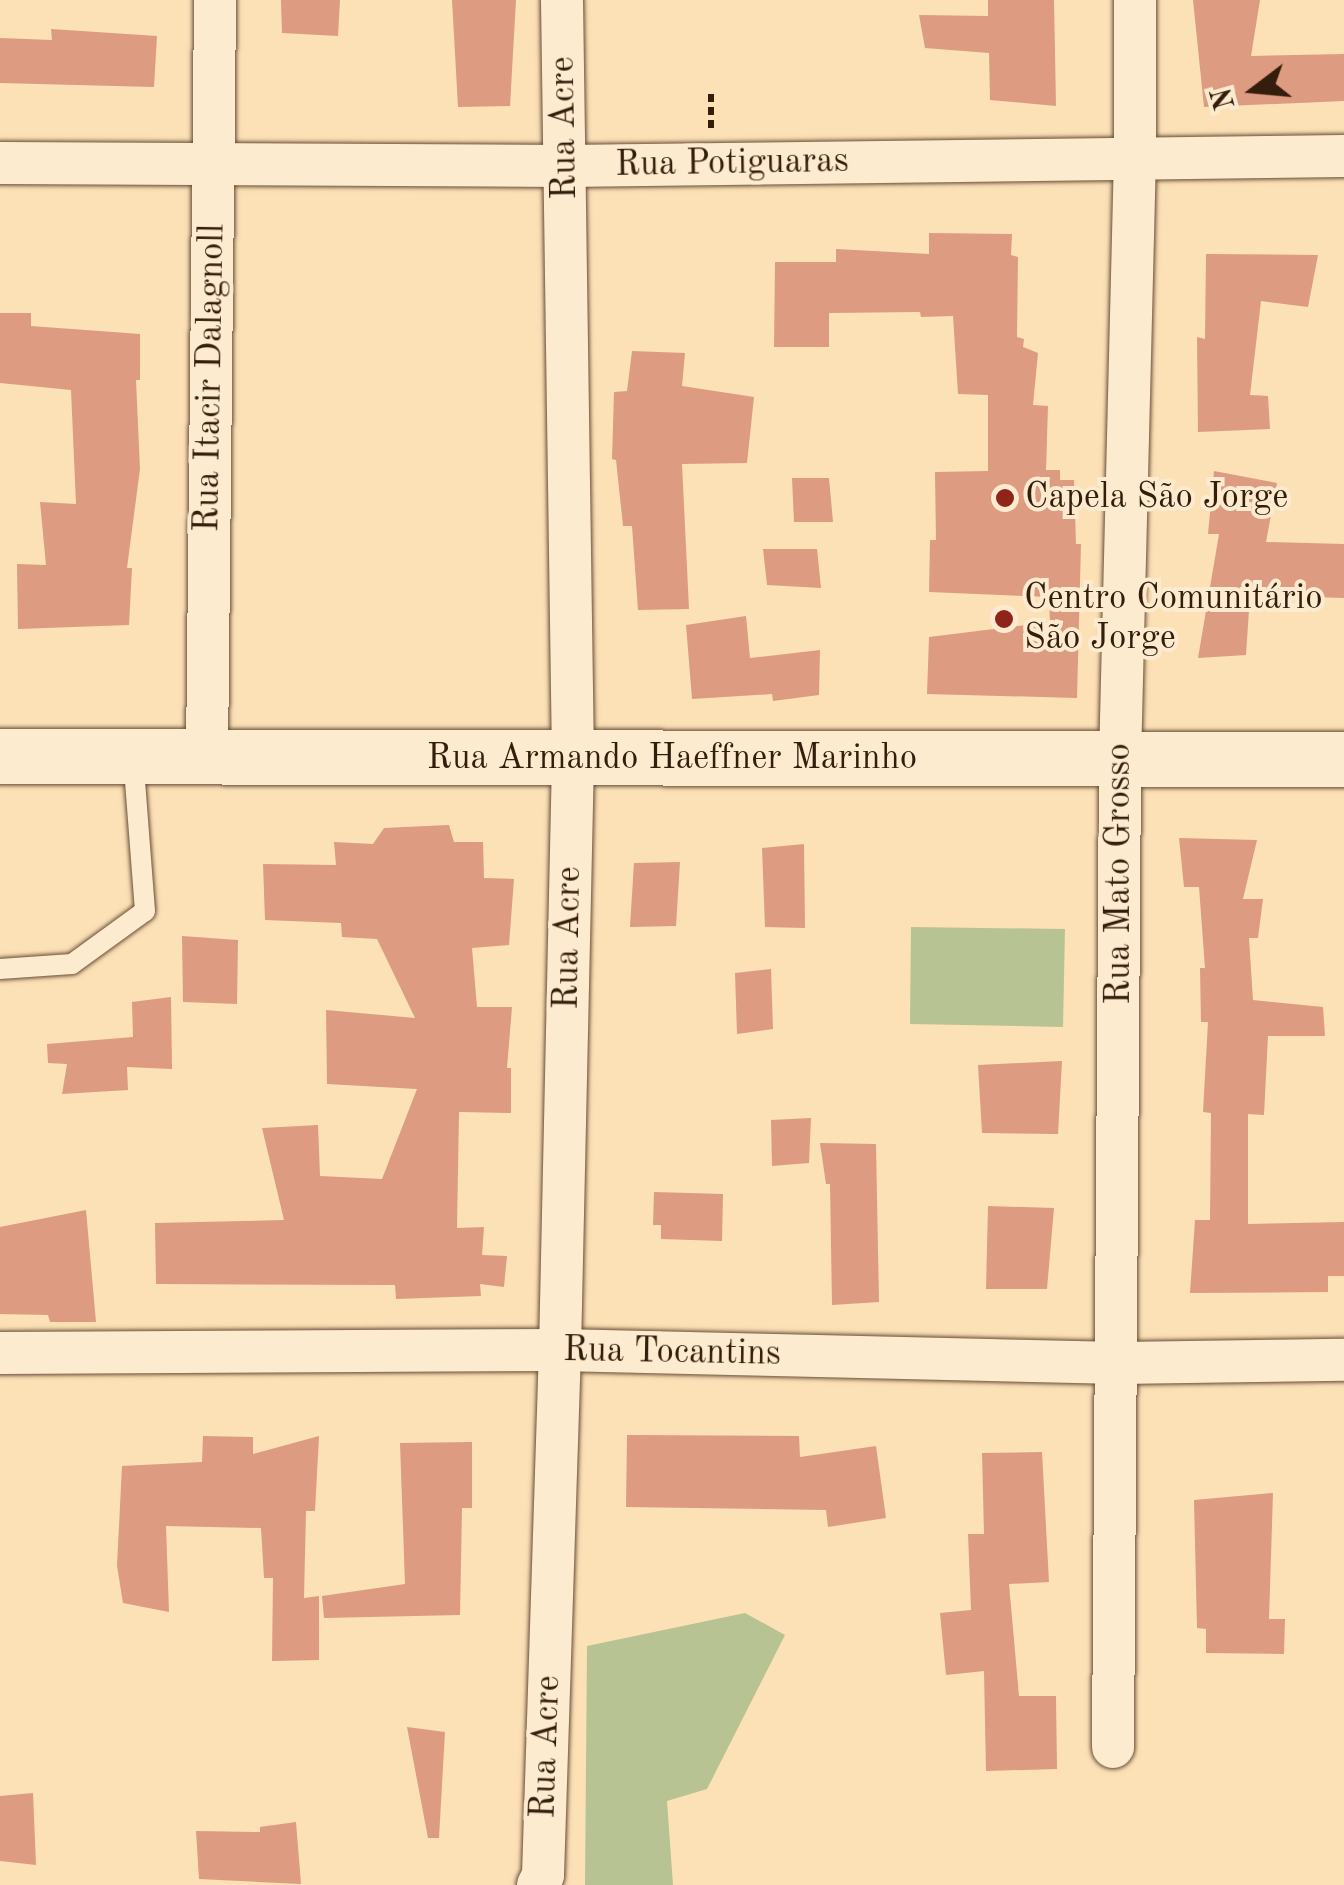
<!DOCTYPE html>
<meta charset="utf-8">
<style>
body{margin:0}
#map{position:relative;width:1344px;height:1885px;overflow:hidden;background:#fce0b6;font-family:"Old Standard TT",serif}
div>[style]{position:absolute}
.green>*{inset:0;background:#b8c393}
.building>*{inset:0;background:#dd9b82}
.path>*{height:6px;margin-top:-3px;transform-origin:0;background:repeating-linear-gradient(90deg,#351d0b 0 8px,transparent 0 13px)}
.roads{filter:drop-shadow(0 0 2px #674e36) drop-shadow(0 0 2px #674e36)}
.lane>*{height:20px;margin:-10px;padding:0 10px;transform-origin:10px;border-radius:10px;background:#fdebd0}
.street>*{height:42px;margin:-21px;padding:0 21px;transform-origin:21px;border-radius:21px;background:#fdebd0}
.secondary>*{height:55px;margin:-27.5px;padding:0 27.5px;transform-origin:27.5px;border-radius:27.5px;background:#fdebd0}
.dots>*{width:28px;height:28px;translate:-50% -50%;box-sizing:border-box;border:5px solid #fdebd0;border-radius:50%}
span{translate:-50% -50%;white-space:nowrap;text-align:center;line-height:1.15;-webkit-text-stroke:8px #fdebd0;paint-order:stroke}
.street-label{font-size:35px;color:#351d0b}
.poi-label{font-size:35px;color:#351d0b}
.left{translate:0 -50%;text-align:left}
.north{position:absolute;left:1204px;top:40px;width:100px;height:100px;-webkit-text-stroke:8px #fdebd0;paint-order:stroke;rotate:254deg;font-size:28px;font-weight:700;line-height:40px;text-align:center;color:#351d0b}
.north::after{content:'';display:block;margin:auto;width:35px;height:45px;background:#351d0b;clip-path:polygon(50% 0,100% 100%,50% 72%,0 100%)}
</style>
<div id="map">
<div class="green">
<div style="clip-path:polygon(911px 927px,1065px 929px,1063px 1027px,910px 1024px)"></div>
<div style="clip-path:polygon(745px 1613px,785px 1635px,707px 1789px,667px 1801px,673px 1885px,585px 1885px,587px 1646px)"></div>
</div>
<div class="building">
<div style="clip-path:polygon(281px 0,340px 0,338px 36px,282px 33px)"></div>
<div style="clip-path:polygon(452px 0,516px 0,510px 106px,458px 107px)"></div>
<div style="clip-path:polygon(988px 0,1054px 0,1056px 106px,990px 100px,989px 53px,925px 48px,919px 15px,988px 16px)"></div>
<div style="clip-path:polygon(1193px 0,1260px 0,1251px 56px,1344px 54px,1344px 101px,1204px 107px)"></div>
<div style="clip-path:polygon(51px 29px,157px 36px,154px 87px,0 83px,0 38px,52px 40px)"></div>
<div style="clip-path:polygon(929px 233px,1012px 234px,1011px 255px,1018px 257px,1017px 337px,1024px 339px,1023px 347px,1038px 353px,1033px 405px,1048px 406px,1046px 470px,1060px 470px,1060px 480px,1074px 480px,1076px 544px,1081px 544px,1077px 698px,927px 694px,929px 637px,1050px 622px,1049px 597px,929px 592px,930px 540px,936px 540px,935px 472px,988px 471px,988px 395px,958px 394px,953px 316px,921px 317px,920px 312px,829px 313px,829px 347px,774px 347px,775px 262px,836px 262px,836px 249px,929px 254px)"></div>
<div style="clip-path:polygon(1206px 254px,1318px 255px,1308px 307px,1261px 301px,1250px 395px,1268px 396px,1270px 429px,1198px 432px,1197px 337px,1205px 339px)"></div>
<div style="clip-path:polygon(0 313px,31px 313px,31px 326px,140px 334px,140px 380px,136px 380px,140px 469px,127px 568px,132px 568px,129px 625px,18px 629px,17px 564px,46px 565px,40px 502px,76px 504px,71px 390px,0 383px)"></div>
<div style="clip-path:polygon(632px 351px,685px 353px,682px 386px,754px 397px,747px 463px,682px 464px,689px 609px,638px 610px,632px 526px,623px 526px,616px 460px,612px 459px,614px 392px,627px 391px)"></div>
<div style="clip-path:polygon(1214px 471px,1277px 483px,1266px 542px,1344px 544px,1344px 598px,1250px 595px,1246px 655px,1198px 658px,1219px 534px,1208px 534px)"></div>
<div style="clip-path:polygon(792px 478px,829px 478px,833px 522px,794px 522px)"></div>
<div style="clip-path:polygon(763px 549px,817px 549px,821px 588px,767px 585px)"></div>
<div style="clip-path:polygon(746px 616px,750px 658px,820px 650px,819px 695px,773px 701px,772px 694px,692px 699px,686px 625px)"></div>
<div style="clip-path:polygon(449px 825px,454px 842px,483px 842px,484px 878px,514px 879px,509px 945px,472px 948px,477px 1007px,512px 1007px,507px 1068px,511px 1068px,511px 1113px,459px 1112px,457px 1228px,484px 1227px,482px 1255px,507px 1256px,504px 1287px,480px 1284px,481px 1296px,396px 1299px,395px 1285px,156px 1284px,155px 1223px,284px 1220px,262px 1128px,318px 1125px,320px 1176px,382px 1179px,417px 1089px,327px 1084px,326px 1010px,415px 1018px,377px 939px,342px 937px,341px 923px,265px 920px,263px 864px,336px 865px,334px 842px,373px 844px,384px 828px)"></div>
<div style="clip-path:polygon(1179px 838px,1257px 840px,1243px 899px,1263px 899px,1258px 938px,1249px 938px,1253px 1000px,1323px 1007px,1325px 1036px,1268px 1036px,1264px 1115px,1248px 1114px,1248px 1224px,1344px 1222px,1344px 1276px,1328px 1276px,1328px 1292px,1190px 1293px,1195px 1220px,1210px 1220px,1211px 1113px,1203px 1112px,1208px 1022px,1201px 1022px,1200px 968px,1205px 968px,1199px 887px,1184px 887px)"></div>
<div style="clip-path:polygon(804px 844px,805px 928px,765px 927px,762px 848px)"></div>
<div style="clip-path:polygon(680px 862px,676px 926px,630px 927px,634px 863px)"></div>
<div style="clip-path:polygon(182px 936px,238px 940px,237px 1004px,183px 1002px)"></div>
<div style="clip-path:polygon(771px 969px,773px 1029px,737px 1034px,735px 973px)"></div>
<div style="clip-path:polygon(171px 997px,172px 1069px,127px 1067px,128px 1090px,62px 1094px,67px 1064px,48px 1063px,47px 1044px,133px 1037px,132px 1002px)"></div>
<div style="clip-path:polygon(1062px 1061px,1058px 1134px,982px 1133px,978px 1065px)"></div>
<div style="clip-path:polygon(811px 1118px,809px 1163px,772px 1166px,771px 1120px)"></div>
<div style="clip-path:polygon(820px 1143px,876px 1144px,879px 1302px,832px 1305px,830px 1184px,826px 1184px)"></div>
<div style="clip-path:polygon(654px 1192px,723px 1194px,722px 1241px,661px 1239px,661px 1225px,653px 1225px)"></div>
<div style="clip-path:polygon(988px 1206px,1054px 1208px,1047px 1289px,986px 1289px)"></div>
<div style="clip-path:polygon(86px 1210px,96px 1322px,50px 1322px,48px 1315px,0 1314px,0 1227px)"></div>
<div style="clip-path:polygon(627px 1435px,799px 1436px,800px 1457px,876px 1446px,886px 1518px,828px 1527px,826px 1510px,626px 1507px)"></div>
<div style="clip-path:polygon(203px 1436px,253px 1437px,253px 1454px,319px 1436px,315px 1511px,306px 1511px,304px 1598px,319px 1596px,319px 1660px,272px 1661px,273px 1578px,264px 1578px,261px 1528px,166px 1526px,169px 1612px,123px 1603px,117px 1566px,122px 1466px,202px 1462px)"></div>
<div style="clip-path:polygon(472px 1442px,472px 1508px,462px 1508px,460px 1615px,324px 1618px,322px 1596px,405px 1584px,400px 1443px)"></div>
<div style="clip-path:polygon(1042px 1452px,1049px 1582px,1009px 1584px,1019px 1696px,1056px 1696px,1057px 1769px,986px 1771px,984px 1671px,946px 1675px,940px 1613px,971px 1610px,968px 1534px,984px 1534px,982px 1453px)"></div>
<div style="clip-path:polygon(1273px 1493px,1269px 1619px,1285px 1619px,1284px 1654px,1206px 1653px,1206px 1629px,1197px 1628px,1194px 1500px)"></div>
<div style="clip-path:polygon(407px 1727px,445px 1732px,439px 1838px,428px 1838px)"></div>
<div style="clip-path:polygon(33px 1793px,36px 1865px,0 1861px,0 1796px)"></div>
<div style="clip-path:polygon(296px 1822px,301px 1884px,199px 1879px,196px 1831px,260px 1832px,260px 1827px)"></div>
</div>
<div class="path">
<div style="left:711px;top:128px;width:35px;rotate:-90deg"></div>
</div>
<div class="roads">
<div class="lane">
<div style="left:0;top:969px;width:72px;rotate:-4deg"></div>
<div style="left:72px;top:964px;width:90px;rotate:-36deg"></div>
<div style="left:145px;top:911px;width:155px;rotate:-94.4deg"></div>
</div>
<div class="street">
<div style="left:0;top:163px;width:566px;rotate:0.3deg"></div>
<div style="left:566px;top:166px;width:778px;rotate:-0.74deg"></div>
<div style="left:207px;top:756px;width:756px;rotate:-89.39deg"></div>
<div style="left:0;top:1353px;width:560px;rotate:-0.31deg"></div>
<div style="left:560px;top:1350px;width:559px;rotate:1.33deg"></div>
<div style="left:1119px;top:1363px;width:225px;rotate:-0.8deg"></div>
<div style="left:1113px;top:1747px;width:987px;rotate:-89.59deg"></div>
<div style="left:1120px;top:760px;width:603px;rotate:-88.58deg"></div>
<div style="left:1135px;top:157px;width:157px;rotate:-90deg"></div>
<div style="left:538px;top:1885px;width:11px;rotate:-63deg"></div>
<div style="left:543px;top:1875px;width:525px;rotate:-88.15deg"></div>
<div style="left:560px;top:1350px;width:591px;rotate:-88.74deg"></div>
<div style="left:573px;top:759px;width:759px;rotate:-90.83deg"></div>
</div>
<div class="secondary">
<div style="left:0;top:756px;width:1344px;rotate:0.13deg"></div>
</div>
</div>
<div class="dots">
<div style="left:1005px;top:498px;background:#8f2418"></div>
<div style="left:1004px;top:619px;background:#8f2418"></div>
</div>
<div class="street-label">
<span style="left:565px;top:128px;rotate:-91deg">Rua Acre</span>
<span style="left:732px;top:164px;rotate:-1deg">Rua Potiguaras</span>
<span style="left:211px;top:378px;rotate:-89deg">Rua Itacir Dalagnoll</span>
<span style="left:672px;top:759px">Rua Armando Haeffner Marinho</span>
<span style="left:1120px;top:874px;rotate:-90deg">Rua Mato Grosso</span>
<span style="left:569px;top:938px;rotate:-89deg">Rua Acre</span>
<span style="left:672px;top:1353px;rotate:1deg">Rua Tocantins</span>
<span style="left:547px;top:1747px;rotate:-88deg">Rua Acre</span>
</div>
<div class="poi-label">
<span class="left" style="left:1025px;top:498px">Capela São Jorge</span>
<span class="left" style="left:1024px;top:619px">Centro Comunitário<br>São Jorge</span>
</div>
<div class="north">N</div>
</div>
